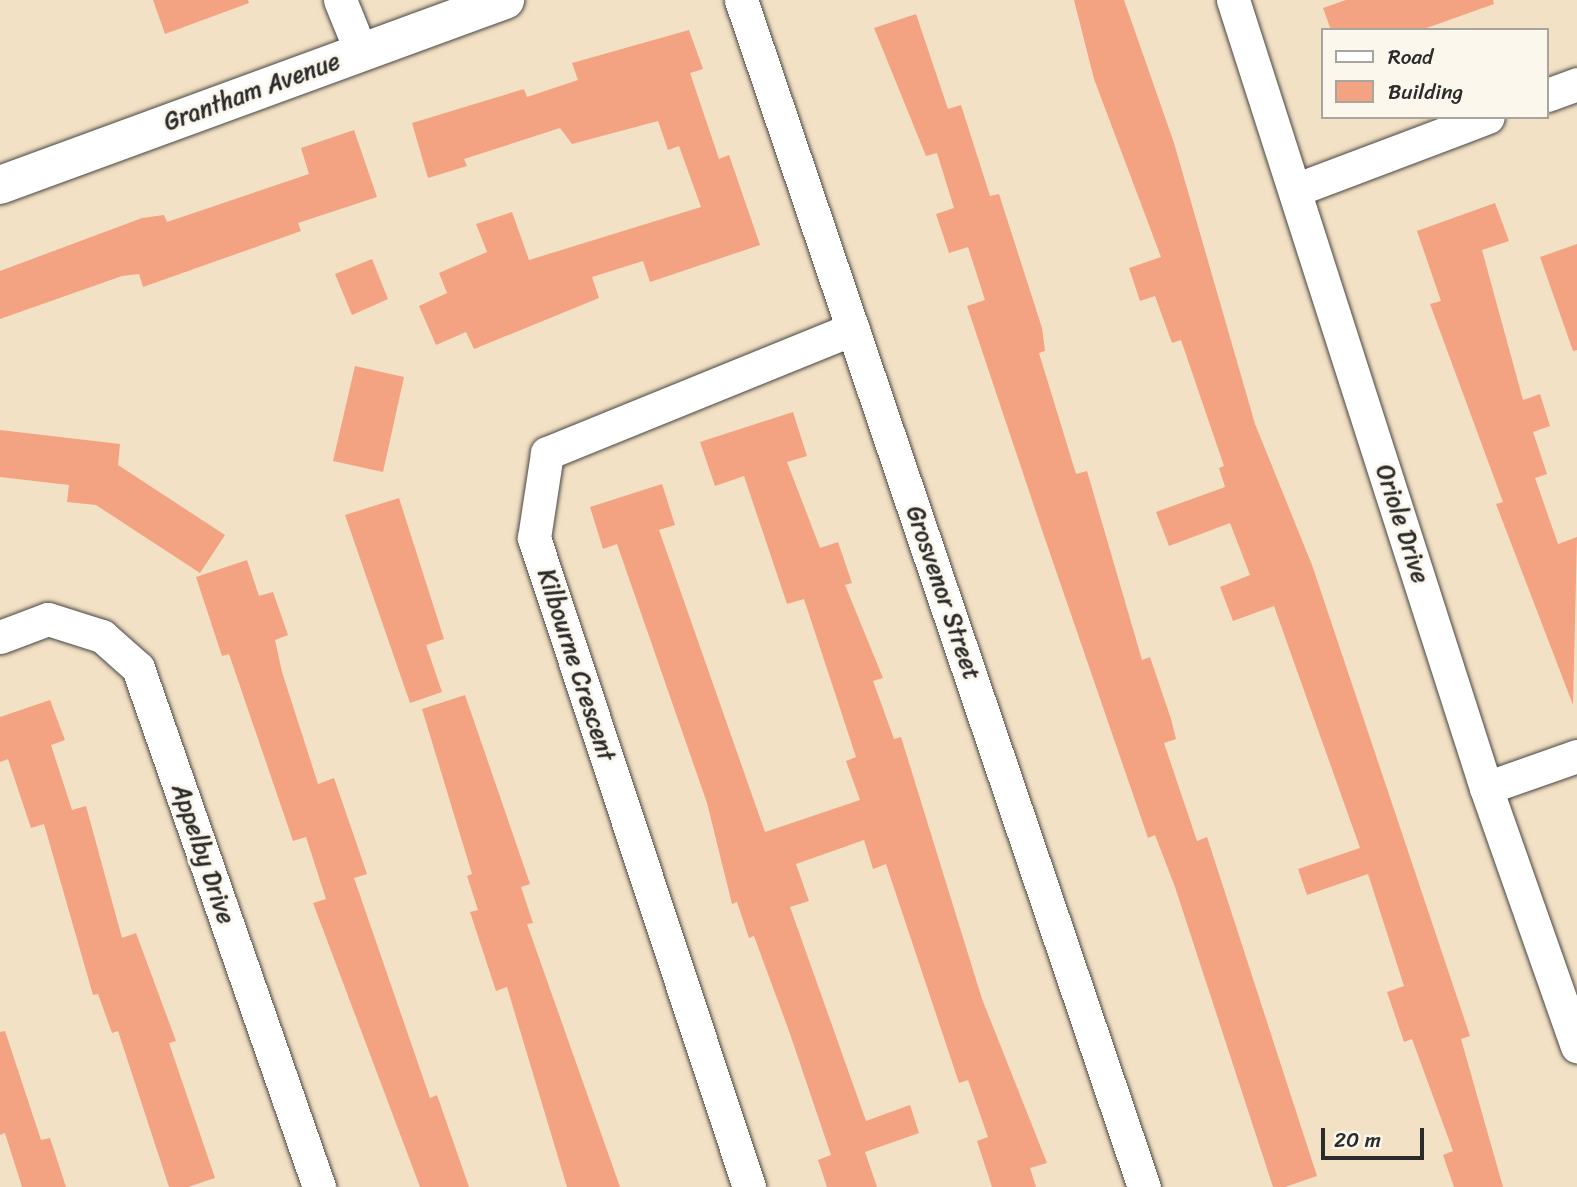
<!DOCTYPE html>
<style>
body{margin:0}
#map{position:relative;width:1577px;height:1187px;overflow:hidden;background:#f3e1c5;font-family:Sriracha,sans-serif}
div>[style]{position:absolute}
.building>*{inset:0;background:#f3a382}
.roads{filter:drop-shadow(0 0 2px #494642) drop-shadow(0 0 2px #494642)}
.minor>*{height:33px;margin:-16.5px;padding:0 16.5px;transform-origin:16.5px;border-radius:16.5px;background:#fff}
.tertiary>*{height:38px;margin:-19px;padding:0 19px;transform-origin:19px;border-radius:19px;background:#fff}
span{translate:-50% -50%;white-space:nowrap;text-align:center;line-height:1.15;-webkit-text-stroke:6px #fbf7ec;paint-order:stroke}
.street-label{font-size:24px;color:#2b2b2b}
.legend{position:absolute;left:1321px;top:28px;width:228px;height:91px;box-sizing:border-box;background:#fbf7ec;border:2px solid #a8a59f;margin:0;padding:9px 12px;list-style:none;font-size:21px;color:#2b2b2b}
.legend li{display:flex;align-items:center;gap:14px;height:35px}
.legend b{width:35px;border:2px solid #a8a59f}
.scale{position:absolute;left:1321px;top:1128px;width:103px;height:32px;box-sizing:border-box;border:4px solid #2b2b2b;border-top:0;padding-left:9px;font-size:21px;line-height:24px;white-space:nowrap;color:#2b2b2b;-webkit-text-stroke:5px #fbf7ec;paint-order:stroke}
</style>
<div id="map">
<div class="building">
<div style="clip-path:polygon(153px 0,248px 0,249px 3px,165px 34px)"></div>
<div style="clip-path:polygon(1074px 0,1124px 0,1174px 143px,1255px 424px,1312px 565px,1470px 1036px,1461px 1039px,1503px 1187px,1454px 1187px,1443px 1155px,1453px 1151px,1412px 1039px,1404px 1042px,1387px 992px,1404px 986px,1368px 874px,1307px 895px,1298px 869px,1360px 848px,1274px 606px,1233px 621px,1220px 587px,1250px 575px,1230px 523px,1169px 546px,1156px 512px,1225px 487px,1219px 468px,1224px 466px,1181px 340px,1172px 343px,1155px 296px,1140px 301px,1129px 268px,1161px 257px,1094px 79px)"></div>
<div style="clip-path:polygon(1346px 0,1493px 0,1494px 4px,1421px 30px,1331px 30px,1323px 8px)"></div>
<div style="clip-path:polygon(916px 14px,948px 109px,961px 105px,990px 196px,999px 194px,1042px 328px,1045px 351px,1039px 353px,1076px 474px,1087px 471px,1142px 660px,1150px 657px,1171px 719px,1176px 739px,1164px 743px,1197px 841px,1207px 837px,1317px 1176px,1285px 1187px,1273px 1187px,1175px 887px,1155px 835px,1148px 838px,1043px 533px,967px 306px,985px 300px,968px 247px,949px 253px,936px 214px,954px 208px,937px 153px,926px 156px,874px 28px)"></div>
<div style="clip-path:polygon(689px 30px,703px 69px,690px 73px,719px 159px,729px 155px,760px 245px,650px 282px,643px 261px,592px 277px,599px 298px,474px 349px,466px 332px,436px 345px,419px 306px,447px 293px,439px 273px,487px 252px,476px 224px,512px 212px,529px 260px,701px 207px,679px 146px,668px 150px,658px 121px,572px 144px,560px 128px,464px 159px,467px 166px,428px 178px,412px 123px,524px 89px,527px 97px,578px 80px,572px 63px)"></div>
<div style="clip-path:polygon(354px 130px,377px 197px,298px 223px,301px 231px,143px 287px,139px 274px,122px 276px,0 319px,0 271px,142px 218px,164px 215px,167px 222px,309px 174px,301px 148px)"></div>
<div style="clip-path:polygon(1495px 203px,1509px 241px,1482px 250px,1523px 400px,1540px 394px,1550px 426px,1533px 432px,1547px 474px,1535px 478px,1558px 544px,1577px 537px,1573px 705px,1496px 504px,1503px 502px,1430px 304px,1441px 301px,1417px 231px)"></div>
<div style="clip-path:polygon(1577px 244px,1577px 350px,1573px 351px,1540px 257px)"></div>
<div style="clip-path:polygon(372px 259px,388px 299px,352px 315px,335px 274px)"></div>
<div style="clip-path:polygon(355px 366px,404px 377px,383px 472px,333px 461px)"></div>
<div style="clip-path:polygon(793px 412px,807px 456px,787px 462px,820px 548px,838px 542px,852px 583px,845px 585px,883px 678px,873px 681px,894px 739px,901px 737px,982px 999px,1047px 1163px,1030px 1168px,1036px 1187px,992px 1187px,977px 1141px,988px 1137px,968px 1080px,959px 1083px,886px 864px,873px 869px,864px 840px,796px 864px,809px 901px,790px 907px,866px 1121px,910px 1105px,919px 1133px,865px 1152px,877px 1187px,827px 1187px,818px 1160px,831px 1155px,789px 1031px,754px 936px,749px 938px,737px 902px,732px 904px,707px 803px,617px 544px,603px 549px,590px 507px,662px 484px,675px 525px,659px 530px,765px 832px,860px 800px,846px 761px,856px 757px,804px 599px,787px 604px,744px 476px,715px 486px,700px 442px)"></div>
<div style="clip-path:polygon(0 430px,120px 444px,118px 465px,225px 535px,200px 573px,96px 505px,67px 502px,69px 485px,0 477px)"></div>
<div style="clip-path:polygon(399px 498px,444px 639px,426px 645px,442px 692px,410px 703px,345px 515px)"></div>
<div style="clip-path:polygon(247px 560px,259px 596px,273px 592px,288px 635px,275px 640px,282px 672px,318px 784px,334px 778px,367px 874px,354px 878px,430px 1098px,437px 1095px,469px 1187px,420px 1187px,313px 903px,326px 899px,306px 837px,293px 841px,229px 654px,222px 656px,196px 577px)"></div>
<div style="clip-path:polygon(465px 695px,530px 884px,521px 887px,533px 923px,527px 924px,620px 1187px,567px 1187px,507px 987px,496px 991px,470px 912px,478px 910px,467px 876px,472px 874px,422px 709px)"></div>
<div style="clip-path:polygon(50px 700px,65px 740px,51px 745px,72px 810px,86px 806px,122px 938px,136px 933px,176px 1041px,169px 1043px,215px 1178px,188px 1187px,169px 1187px,118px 1031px,112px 1033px,98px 994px,93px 995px,44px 824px,31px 828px,8px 759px,0 762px,0 717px)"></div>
<div style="clip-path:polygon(5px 1031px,41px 1140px,50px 1138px,66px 1187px,22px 1187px,5px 1133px,0 1135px,0 1032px)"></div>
</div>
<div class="roads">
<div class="minor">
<div style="left:340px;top:0;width:56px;rotate:68deg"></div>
<div style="left:741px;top:0;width:1254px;rotate:71.25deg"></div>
<div style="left:1233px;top:0;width:828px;rotate:72.2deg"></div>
<div style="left:1486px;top:788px;width:274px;rotate:70.6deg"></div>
<div style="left:1547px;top:95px;width:32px;rotate:-20deg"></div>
<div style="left:1295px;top:190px;width:206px;rotate:-20.7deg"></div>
<div style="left:0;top:637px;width:51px;rotate:-20.6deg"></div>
<div style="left:48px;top:619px;width:57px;rotate:17.5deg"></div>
<div style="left:102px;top:636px;width:48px;rotate:41.6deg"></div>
<div style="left:138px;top:668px;width:550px;rotate:70.77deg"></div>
<div style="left:1486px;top:788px;width:96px;rotate:-19.4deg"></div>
<div style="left:749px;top:1187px;width:684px;rotate:-108.33deg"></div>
<div style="left:534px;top:538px;width:86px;rotate:-81.3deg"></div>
<div style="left:547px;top:453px;width:330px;rotate:-22.1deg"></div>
</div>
<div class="tertiary">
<div style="left:0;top:185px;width:538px;rotate:-20.12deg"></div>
</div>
</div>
<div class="street-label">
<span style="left:252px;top:92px;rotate:-20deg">Grantham Avenue</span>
<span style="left:1402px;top:524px;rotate:72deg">Oriole Drive</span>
<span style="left:943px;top:593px;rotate:71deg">Grosvenor Street</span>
<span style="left:576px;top:665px;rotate:72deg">Kilbourne Crescent</span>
<span style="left:203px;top:854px;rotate:71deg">Appelby Drive</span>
</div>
<ul class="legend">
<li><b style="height:9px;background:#fff"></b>Road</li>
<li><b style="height:19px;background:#f3a382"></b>Building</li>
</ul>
<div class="scale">20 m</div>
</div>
